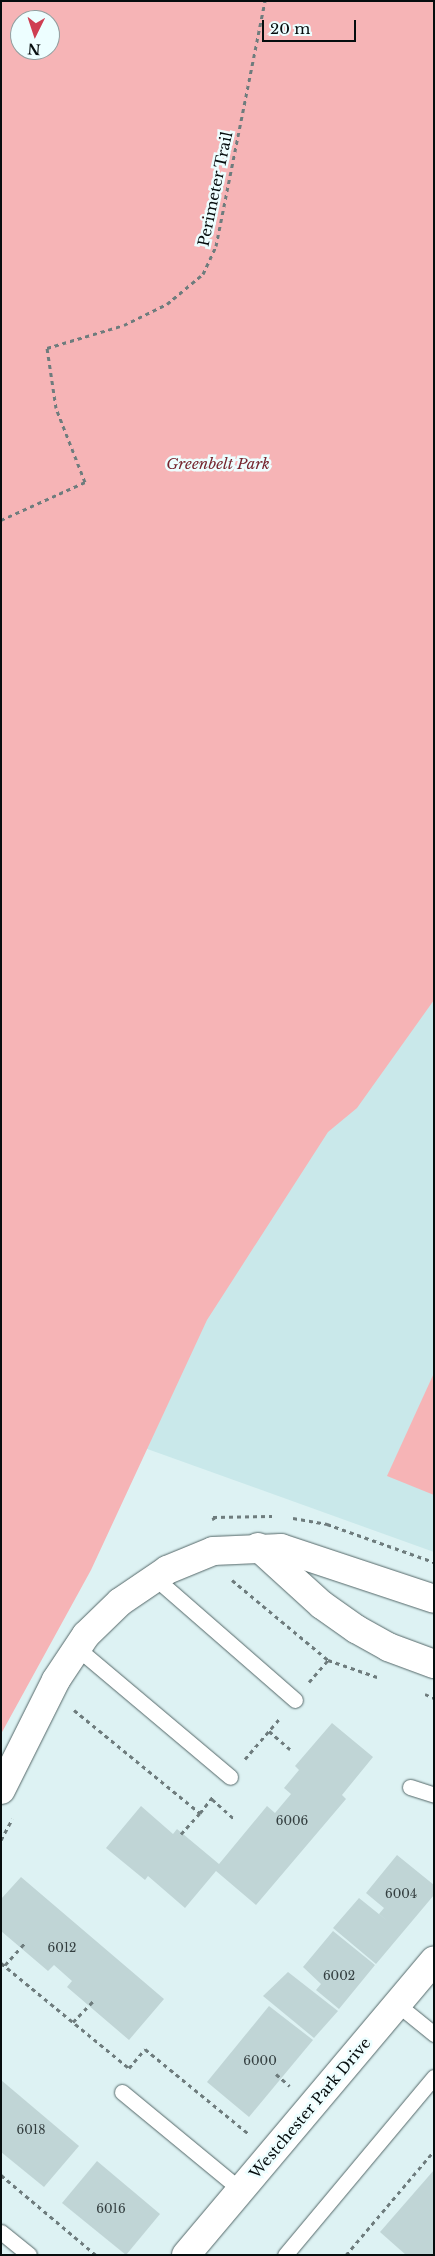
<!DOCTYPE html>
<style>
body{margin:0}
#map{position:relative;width:435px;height:2256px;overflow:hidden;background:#ddf2f3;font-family:"Libre Baskerville",serif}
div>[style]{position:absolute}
.built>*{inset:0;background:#c9e8ea}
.green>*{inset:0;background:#f6b4b6}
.building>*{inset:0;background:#c0d5d6}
.path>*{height:3px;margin-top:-1.5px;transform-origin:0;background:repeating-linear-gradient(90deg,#6e7c7d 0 4px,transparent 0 8px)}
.roads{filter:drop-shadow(0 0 1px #546768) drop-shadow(0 0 1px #546768)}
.service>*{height:15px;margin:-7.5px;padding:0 7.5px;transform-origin:7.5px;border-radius:7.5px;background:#fff}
.minor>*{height:28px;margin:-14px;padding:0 14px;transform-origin:14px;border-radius:14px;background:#fff}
span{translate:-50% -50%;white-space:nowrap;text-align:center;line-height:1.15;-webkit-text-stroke:5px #edfeff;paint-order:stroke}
.number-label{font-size:12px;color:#343f40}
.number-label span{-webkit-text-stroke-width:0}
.street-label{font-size:15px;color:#060d0e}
.park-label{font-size:15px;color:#76262f;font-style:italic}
.frame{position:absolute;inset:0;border:2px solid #060d0e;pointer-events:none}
.north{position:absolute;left:10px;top:10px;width:50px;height:50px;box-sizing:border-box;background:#edfeff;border:1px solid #919e9f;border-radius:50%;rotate:184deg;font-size:14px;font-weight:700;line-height:20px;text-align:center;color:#060d0e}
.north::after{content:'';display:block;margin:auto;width:18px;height:22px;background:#cf3e52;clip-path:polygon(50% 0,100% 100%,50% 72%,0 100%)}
.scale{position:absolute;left:262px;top:20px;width:94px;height:22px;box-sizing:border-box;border:2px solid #060d0e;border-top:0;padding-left:6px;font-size:15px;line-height:18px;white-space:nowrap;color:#060d0e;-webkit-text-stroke:4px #edfeff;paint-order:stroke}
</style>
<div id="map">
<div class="built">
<div style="clip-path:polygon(434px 878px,434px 1552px,139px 1446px)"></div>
</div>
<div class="green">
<div style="clip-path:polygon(evenodd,1px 1px,434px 1px,434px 1000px,357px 1108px,328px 1132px,207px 1320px,91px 1570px,1px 1734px,1px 1px,20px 20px,50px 20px,50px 50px,20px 50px,20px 20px)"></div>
<div style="clip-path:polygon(434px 1373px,434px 1495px,387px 1476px)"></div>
</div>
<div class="building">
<div style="clip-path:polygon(332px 1723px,373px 1757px,342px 1795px,346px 1799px,256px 1905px,216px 1871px,185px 1908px,148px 1876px,145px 1880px,106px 1848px,141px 1806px,173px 1834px,177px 1829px,219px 1864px,267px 1806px,275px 1813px,291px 1794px,284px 1788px,299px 1770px,295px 1766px)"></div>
<div style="clip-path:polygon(397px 1855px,434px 1885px,434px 1895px,376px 1964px,333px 1928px,359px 1898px,390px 1923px,379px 1914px,384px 1908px,366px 1893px)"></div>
<div style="clip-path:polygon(21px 1877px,164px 1999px,129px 2040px,67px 1987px,72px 1981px,54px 1965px,48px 1971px,1px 1931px,1px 1899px)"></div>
<div style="clip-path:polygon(333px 1931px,375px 1965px,339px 2009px,316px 1990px,321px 1984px,303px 1967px)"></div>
<div style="clip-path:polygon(288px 1972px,338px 2011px,314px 2038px,263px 1996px)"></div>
<div style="clip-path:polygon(269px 2006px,313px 2040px,249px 2117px,207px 2082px)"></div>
<div style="clip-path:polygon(1px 2080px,79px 2146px,44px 2187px,1px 2152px)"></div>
<div style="clip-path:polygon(97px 2161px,160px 2214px,126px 2255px,62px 2203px)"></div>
<div style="clip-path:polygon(434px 2170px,434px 2255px,406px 2255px,380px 2232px)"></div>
</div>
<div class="path">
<div style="left:1px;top:520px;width:92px;rotate:-24.3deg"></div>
<div style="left:85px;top:482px;width:79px;rotate:-111.4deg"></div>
<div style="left:56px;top:408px;width:61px;rotate:-98.5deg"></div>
<div style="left:47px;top:348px;width:80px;rotate:-16.6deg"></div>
<div style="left:124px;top:325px;width:48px;rotate:-26deg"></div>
<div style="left:167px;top:304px;width:47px;rotate:-39.8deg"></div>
<div style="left:203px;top:274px;width:31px;rotate:-65deg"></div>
<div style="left:216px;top:246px;width:250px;rotate:-78.7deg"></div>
<div style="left:293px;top:1518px;width:35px;rotate:10deg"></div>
<div style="left:327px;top:1524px;width:114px;rotate:19.6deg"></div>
<div style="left:214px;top:1520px;width:3px;rotate:-108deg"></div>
<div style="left:213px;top:1517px;width:59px;rotate:-1deg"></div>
<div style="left:232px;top:1580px;width:125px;rotate:39.8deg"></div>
<div style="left:328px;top:1660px;width:52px;rotate:19.1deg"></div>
<div style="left:309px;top:1682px;width:29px;rotate:-49deg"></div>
<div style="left:425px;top:1694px;width:10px;rotate:24deg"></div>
<div style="left:74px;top:1710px;width:163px;rotate:39.3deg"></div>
<div style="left:200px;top:1813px;width:24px;rotate:-52deg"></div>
<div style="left:269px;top:1731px;width:28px;rotate:41deg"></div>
<div style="left:245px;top:1759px;width:54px;rotate:-49.5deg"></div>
<div style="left:212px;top:1799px;width:31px;rotate:42deg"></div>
<div style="left:181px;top:1834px;width:28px;rotate:-48deg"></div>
<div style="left:1px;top:1840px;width:24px;rotate:-62deg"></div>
<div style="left:1px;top:1963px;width:166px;rotate:39.4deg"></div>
<div style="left:129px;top:2068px;width:25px;rotate:-50deg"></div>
<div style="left:145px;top:2049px;width:134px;rotate:39.3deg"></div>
<div style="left:5px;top:1965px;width:30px;rotate:-48deg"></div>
<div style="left:73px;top:2022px;width:29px;rotate:-46deg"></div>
<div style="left:276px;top:2074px;width:18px;rotate:41deg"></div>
<div style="left:1px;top:2175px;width:124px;rotate:40.1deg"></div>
<div style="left:346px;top:2255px;width:136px;rotate:-49.8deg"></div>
</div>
<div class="roads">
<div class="service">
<div style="left:154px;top:1577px;width:187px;rotate:41.1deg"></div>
<div style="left:77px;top:1648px;width:200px;rotate:40.1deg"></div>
<div style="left:410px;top:1787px;width:25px;rotate:18deg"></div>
<div style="left:397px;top:2004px;width:48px;rotate:39deg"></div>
<div style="left:122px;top:2092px;width:154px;rotate:39.5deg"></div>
<div style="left:1px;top:2232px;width:36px;rotate:39deg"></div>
<div style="left:285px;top:2255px;width:232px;rotate:-50.1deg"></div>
</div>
<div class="minor">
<div style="left:258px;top:1547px;width:86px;rotate:42.2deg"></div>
<div style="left:322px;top:1605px;width:42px;rotate:35.2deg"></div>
<div style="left:356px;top:1629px;width:37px;rotate:29deg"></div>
<div style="left:388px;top:1647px;width:49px;rotate:20.3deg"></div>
<div style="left:1px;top:1790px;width:123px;rotate:-63.4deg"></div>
<div style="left:56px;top:1680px;width:54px;rotate:-56.3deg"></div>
<div style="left:86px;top:1635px;width:47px;rotate:-44.1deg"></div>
<div style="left:120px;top:1602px;width:57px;rotate:-34.2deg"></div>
<div style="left:167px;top:1570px;width:50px;rotate:-22.4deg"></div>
<div style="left:213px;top:1551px;width:68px;rotate:-2.5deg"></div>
<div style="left:281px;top:1548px;width:161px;rotate:18.4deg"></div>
<div style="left:186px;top:2255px;width:385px;rotate:-49.9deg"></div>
</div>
</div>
<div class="number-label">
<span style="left:292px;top:1821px">6006</span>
<span style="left:401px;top:1894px">6004</span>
<span style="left:62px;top:1948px">6012</span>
<span style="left:339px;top:1976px">6002</span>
<span style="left:260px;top:2061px">6000</span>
<span style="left:31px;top:2130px">6018</span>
<span style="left:111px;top:2209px">6016</span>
</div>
<div class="street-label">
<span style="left:215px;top:189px;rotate:-78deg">Perimeter Trail</span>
<span style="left:310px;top:2108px;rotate:-50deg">Westchester Park Drive</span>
</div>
<div class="park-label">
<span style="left:218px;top:464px">Greenbelt Park</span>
</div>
<div class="frame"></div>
<div class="north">N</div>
<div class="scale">20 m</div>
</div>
